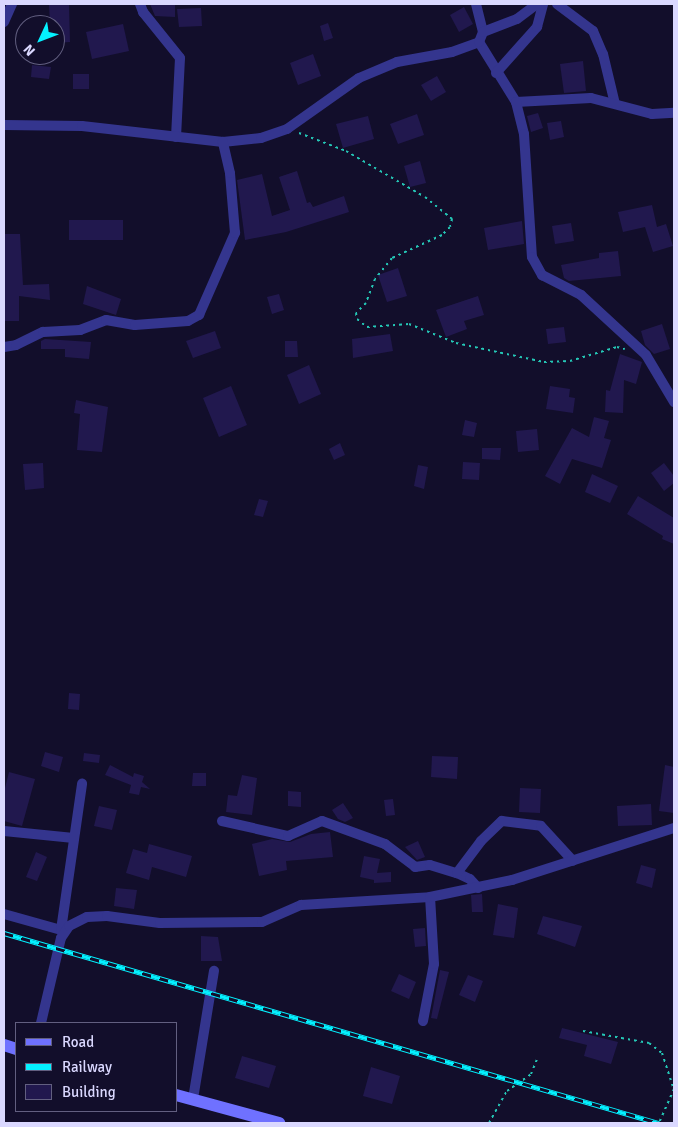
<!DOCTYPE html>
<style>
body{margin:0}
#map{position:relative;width:678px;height:1127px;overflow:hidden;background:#120e2b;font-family:Signika,sans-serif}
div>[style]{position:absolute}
.building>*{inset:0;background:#21184e}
.path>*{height:2px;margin-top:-1px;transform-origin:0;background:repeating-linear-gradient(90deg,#24c7b6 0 2.5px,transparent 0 6.5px)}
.minor>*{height:10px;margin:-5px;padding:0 5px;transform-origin:5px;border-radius:5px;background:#34358e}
.secondary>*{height:12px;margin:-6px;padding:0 6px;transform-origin:6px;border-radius:6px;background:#6f71ff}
.rail>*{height:5px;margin-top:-2.5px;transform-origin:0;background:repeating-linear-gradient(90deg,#120e2b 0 9px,#04f1ff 0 18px);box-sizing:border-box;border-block:1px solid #04f1ff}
span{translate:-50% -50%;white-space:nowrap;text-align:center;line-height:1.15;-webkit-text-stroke:5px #120e2b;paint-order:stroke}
.frame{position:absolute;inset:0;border:5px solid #dad8ff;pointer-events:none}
.legend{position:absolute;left:15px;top:1022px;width:162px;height:90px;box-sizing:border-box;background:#120e2b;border:1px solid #625f80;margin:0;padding:6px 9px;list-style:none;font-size:15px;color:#dad8ff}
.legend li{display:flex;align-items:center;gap:10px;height:25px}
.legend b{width:25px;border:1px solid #625f80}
.north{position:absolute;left:15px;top:15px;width:50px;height:50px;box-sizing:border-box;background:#120e2b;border:1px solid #625f80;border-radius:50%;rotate:227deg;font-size:14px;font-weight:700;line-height:20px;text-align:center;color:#dad8ff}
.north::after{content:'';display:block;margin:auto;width:18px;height:22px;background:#04f1ff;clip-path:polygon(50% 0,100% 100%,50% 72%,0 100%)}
</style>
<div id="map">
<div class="building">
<div style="clip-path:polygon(49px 4px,69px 4px,70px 42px,55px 43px,55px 25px,50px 25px)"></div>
<div style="clip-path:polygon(150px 4px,175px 4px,175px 17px,155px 16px)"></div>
<div style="clip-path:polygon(464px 7px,473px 24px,459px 32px,450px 15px)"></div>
<div style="clip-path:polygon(201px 8px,202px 26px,179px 27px,177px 9px)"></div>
<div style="clip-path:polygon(328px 23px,333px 38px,324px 41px,320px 26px)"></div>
<div style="clip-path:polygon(123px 24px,129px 51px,92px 59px,86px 32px)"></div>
<div style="clip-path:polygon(313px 54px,321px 76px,298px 85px,290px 63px)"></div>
<div style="clip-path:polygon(583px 61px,586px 91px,564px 93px,560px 64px)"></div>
<div style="clip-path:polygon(32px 65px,51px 67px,49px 79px,31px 77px)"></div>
<div style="clip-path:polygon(73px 74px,89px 74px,89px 89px,73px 89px)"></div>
<div style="clip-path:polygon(437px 76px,446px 92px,431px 101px,421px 85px)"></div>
<div style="clip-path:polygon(538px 113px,543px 128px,531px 132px,527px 116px)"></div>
<div style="clip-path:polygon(417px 114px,424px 135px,398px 144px,390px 124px)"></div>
<div style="clip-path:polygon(368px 116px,374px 139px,343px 148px,336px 124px)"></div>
<div style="clip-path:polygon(561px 121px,564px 137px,550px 140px,547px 123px)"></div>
<div style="clip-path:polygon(420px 161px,426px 183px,410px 187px,404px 166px)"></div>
<div style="clip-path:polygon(297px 171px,307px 203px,310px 202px,313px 207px,344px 196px,349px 212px,286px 232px,245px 240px,237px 180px,262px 174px,272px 216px,290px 210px,279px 177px)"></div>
<div style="clip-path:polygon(652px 205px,657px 227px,666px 224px,673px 246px,653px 252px,645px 227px,623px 232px,618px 212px)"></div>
<div style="clip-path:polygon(69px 220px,123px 220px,123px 240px,69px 240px)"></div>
<div style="clip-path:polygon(522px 221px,524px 244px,488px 250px,484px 228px)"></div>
<div style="clip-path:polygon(571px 223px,574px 241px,555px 244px,552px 226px)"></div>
<div style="clip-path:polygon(4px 234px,20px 234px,23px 285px,49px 284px,50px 300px,19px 296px,19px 321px,4px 321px)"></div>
<div style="clip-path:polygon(618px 251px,621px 276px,569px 281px,564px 278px,561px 265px,599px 258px,599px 253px)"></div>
<div style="clip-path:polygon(398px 268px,407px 296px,387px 302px,378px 275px)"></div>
<div style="clip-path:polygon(87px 286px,121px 299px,116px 315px,83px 304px)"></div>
<div style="clip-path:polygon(279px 294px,284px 310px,272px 314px,267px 297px)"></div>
<div style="clip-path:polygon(478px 296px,484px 315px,464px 321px,467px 329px,446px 337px,436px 310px)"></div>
<div style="clip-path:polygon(662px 324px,670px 349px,654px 354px,645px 345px,641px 331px)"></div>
<div style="clip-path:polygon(564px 327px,566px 342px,548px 344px,546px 329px)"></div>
<div style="clip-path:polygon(215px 331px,221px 348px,193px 358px,186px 341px)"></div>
<div style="clip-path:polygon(390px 334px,393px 351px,353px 358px,352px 339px)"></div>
<div style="clip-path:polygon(45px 339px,91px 342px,89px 359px,65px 357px,65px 349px,41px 349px,41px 341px)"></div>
<div style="clip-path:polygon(285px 341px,297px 341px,298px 357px,285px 357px)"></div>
<div style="clip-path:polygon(620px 354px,642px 362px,636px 384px,624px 380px,623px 413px,605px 412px,606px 390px,610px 391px)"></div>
<div style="clip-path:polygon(309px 365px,321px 394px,299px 404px,287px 375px)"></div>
<div style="clip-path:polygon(231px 386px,247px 425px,219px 437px,203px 398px)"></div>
<div style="clip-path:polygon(550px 386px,570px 389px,569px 397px,575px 398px,573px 413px,546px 409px)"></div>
<div style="clip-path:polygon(76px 400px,108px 407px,102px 452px,77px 450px,80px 414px,74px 413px)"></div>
<div style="clip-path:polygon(594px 417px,609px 421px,604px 438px,611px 440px,602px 468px,572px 459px,560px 484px,545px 476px,572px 428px,589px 437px)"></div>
<div style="clip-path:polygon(465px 420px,477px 423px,474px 437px,462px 435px)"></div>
<div style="clip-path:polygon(537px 429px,539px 450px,518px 452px,516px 431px)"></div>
<div style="clip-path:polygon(340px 443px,345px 455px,334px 460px,329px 449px)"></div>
<div style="clip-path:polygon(482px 448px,501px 448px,500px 460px,482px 459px)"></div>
<div style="clip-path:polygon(463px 462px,480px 463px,479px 480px,462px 479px)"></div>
<div style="clip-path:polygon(43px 463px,44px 488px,25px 490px,23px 464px)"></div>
<div style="clip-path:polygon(664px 463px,674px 476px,674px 483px,664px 491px,651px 473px)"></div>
<div style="clip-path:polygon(418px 465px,428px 467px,424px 489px,414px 486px)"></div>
<div style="clip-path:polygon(592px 474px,618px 486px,610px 503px,585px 492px)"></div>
<div style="clip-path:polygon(638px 496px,674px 518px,674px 544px,662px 539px,663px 536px,627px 514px)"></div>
<div style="clip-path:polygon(259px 499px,268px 501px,263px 517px,254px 515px)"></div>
<div style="clip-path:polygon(69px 693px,80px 694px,79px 710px,68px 709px)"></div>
<div style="clip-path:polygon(45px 752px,63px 757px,59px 772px,41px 766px)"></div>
<div style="clip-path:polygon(84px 753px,100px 755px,99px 763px,83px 761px)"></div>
<div style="clip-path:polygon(432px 756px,458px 757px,457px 779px,431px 777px)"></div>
<div style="clip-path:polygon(110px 765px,133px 777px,134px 773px,144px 776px,142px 782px,150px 789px,141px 787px,139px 795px,129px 793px,131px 785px,105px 775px)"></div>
<div style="clip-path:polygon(665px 765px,674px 767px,674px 813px,659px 811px)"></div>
<div style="clip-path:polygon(9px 772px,35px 779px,22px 826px,4px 821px,4px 792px)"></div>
<div style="clip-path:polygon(193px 773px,206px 773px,206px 786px,192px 786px)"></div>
<div style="clip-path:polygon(242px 775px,257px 778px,252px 815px,226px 812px,228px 795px,237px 796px)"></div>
<div style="clip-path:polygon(520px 788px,541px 789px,540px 813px,519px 812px)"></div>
<div style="clip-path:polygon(288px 791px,301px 792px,301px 807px,288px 806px)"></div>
<div style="clip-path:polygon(393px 799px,395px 815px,386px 816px,384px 800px)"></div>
<div style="clip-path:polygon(343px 803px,353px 818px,345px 822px,338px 819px,332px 810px)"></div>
<div style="clip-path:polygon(651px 804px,652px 825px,618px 826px,617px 806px)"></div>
<div style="clip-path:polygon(99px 806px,117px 810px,112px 830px,94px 826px)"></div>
<div style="clip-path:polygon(330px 832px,333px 857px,286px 861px,287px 870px,259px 876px,252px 844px,272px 839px,290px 842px,311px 834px)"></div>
<div style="clip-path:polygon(418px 841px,425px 857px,417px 860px,405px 847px)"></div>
<div style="clip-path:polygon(149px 844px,192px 856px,186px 877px,152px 867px,149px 880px,126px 873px,133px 849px,147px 853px)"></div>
<div style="clip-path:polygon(36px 852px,47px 857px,37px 881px,26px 877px)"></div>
<div style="clip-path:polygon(364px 856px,380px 859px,377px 873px,391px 872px,391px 882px,374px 883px,374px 880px,360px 877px)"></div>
<div style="clip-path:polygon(641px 865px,656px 869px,652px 888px,636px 883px)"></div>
<div style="clip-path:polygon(116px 888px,137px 890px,134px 909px,114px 906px)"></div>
<div style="clip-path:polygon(482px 894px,483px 912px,472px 912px,471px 895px)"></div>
<div style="clip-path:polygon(498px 904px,518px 908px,514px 938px,493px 935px)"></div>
<div style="clip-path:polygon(543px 916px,582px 926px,575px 947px,537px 934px)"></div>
<div style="clip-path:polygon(425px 928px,426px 946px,415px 947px,413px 929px)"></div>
<div style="clip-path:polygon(201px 936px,218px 937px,222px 961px,201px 961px)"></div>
<div style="clip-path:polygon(440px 970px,449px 972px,437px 1019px,431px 1018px)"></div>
<div style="clip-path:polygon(399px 974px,416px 982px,409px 999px,391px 991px)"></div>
<div style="clip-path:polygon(468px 975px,483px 981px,475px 1002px,459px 995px)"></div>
<div style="clip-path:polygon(562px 1028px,618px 1042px,611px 1064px,584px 1056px,587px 1045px,559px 1038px)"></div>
<div style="clip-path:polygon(242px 1056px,276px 1066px,269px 1088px,235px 1078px)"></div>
<div style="clip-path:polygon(371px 1067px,400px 1076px,392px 1104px,363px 1096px)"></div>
</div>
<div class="path">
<div style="left:299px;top:133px;width:50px;rotate:21deg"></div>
<div style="left:346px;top:151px;width:91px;rotate:30.2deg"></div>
<div style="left:425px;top:197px;width:35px;rotate:39deg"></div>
<div style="left:452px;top:219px;width:8px;rotate:104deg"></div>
<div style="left:450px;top:227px;width:11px;rotate:135deg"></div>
<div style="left:442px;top:235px;width:55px;rotate:155.3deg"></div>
<div style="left:392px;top:258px;width:27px;rotate:129deg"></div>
<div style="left:375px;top:279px;width:26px;rotate:111deg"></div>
<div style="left:366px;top:303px;width:14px;rotate:135deg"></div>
<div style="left:356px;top:313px;width:6px;rotate:81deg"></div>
<div style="left:357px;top:319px;width:13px;rotate:39deg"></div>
<div style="left:367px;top:327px;width:42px;rotate:-4.1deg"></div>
<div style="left:409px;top:324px;width:51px;rotate:22deg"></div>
<div style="left:456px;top:343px;width:90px;rotate:12.2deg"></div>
<div style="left:544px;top:362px;width:26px;rotate:-2deg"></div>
<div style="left:570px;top:361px;width:49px;rotate:-16.6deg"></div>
<div style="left:617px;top:347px;width:8px;rotate:14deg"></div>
<div style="left:583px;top:1031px;width:67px;rotate:10.3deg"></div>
<div style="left:649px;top:1043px;width:16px;rotate:38deg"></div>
<div style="left:662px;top:1053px;width:38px;rotate:72deg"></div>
<div style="left:674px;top:1089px;width:37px;rotate:114deg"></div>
<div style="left:489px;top:1123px;width:37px;rotate:-61deg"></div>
<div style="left:507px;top:1091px;width:29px;rotate:-35deg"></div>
<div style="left:531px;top:1074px;width:18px;rotate:-68deg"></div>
</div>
<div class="minor">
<div style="left:140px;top:4px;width:9px;rotate:69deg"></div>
<div style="left:143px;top:12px;width:59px;rotate:51.2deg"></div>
<div style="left:180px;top:58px;width:79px;rotate:92.9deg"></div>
<div style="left:476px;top:4px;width:29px;rotate:76deg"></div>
<div style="left:557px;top:4px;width:45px;rotate:36.9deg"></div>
<div style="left:593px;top:31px;width:25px;rotate:67deg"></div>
<div style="left:603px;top:54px;width:51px;rotate:76.5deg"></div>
<div style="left:4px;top:22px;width:20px;rotate:-66deg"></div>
<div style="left:479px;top:42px;width:70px;rotate:58.3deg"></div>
<div style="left:516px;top:102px;width:75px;rotate:-3.1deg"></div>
<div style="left:591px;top:98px;width:63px;rotate:14.7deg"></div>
<div style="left:652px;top:114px;width:22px;rotate:-3deg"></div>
<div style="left:496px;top:73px;width:62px;rotate:-48.3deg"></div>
<div style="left:537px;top:27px;width:24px;rotate:-75deg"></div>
<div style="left:516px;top:102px;width:33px;rotate:76deg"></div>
<div style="left:524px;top:134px;width:123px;rotate:86.3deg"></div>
<div style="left:532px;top:257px;width:21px;rotate:61deg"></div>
<div style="left:542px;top:275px;width:44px;rotate:27.1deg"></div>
<div style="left:581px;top:295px;width:88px;rotate:42.7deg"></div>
<div style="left:646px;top:355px;width:55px;rotate:59.2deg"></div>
<div style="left:4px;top:125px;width:78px;rotate:0.7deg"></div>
<div style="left:82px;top:126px;width:142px;rotate:6.5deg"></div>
<div style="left:223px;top:142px;width:38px;rotate:-6deg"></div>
<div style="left:261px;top:138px;width:28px;rotate:-19deg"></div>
<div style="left:287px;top:129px;width:88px;rotate:-35.3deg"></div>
<div style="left:359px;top:78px;width:41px;rotate:-22.8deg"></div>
<div style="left:397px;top:62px;width:56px;rotate:-10.3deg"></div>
<div style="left:452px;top:52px;width:29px;rotate:-20deg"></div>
<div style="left:479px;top:42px;width:11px;rotate:-68deg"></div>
<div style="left:483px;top:32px;width:36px;rotate:-21deg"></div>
<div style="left:517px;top:19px;width:25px;rotate:-37deg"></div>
<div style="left:4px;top:347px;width:12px;rotate:-9deg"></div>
<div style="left:16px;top:345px;width:30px;rotate:-26deg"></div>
<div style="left:43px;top:332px;width:37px;rotate:-3deg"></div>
<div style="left:80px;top:330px;width:28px;rotate:-21deg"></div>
<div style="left:106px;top:320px;width:29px;rotate:10deg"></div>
<div style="left:135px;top:325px;width:53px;rotate:-4.3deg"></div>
<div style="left:188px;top:321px;width:13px;rotate:-29deg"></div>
<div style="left:199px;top:315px;width:90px;rotate:-66.3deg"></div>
<div style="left:235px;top:233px;width:60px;rotate:-94.8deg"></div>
<div style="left:230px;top:173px;width:32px;rotate:-103deg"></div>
<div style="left:222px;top:821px;width:68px;rotate:12.8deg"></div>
<div style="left:288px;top:836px;width:37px;rotate:-24deg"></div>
<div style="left:322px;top:821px;width:67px;rotate:20.1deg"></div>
<div style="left:385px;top:844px;width:38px;rotate:37deg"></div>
<div style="left:415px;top:867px;width:15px;rotate:-8deg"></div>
<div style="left:430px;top:865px;width:28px;rotate:17deg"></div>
<div style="left:457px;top:873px;width:14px;rotate:25deg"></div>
<div style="left:470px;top:879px;width:12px;rotate:48deg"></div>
<div style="left:4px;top:831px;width:70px;rotate:5.7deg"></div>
<div style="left:457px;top:873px;width:40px;rotate:-53deg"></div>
<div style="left:481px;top:841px;width:29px;rotate:-44deg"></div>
<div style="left:502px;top:821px;width:39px;rotate:7deg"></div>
<div style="left:541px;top:826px;width:47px;rotate:47.6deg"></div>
<div style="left:4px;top:914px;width:63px;rotate:15.6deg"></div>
<div style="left:61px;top:930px;width:148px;rotate:-81.8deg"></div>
<div style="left:423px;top:1021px;width:58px;rotate:-79.1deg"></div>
<div style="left:434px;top:964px;width:67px;rotate:-93.4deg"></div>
<div style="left:41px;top:1023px;width:87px;rotate:-76.8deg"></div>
<div style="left:61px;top:938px;width:14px;rotate:-56deg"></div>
<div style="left:69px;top:926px;width:20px;rotate:-27deg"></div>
<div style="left:87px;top:917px;width:20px;rotate:-3deg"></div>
<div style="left:107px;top:916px;width:53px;rotate:7.5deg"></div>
<div style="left:160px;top:923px;width:102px;rotate:-0.6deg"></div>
<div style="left:262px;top:922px;width:43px;rotate:-23.6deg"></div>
<div style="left:301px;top:905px;width:129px;rotate:-3.5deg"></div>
<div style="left:430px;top:897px;width:84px;rotate:-11.7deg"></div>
<div style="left:512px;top:880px;width:170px;rotate:-17.8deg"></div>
<div style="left:193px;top:1099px;width:130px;rotate:-80.7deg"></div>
</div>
<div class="secondary">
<div style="left:4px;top:1045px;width:13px;rotate:18deg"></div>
<div style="left:176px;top:1095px;width:107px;rotate:15.2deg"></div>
</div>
<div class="rail">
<div style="left:4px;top:933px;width:682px;rotate:16.18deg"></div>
</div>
<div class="frame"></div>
<ul class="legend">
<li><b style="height:6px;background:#6f71ff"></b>Road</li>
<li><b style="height:6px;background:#04f1ff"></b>Railway</li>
<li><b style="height:14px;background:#21184e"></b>Building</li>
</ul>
<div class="north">N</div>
</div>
